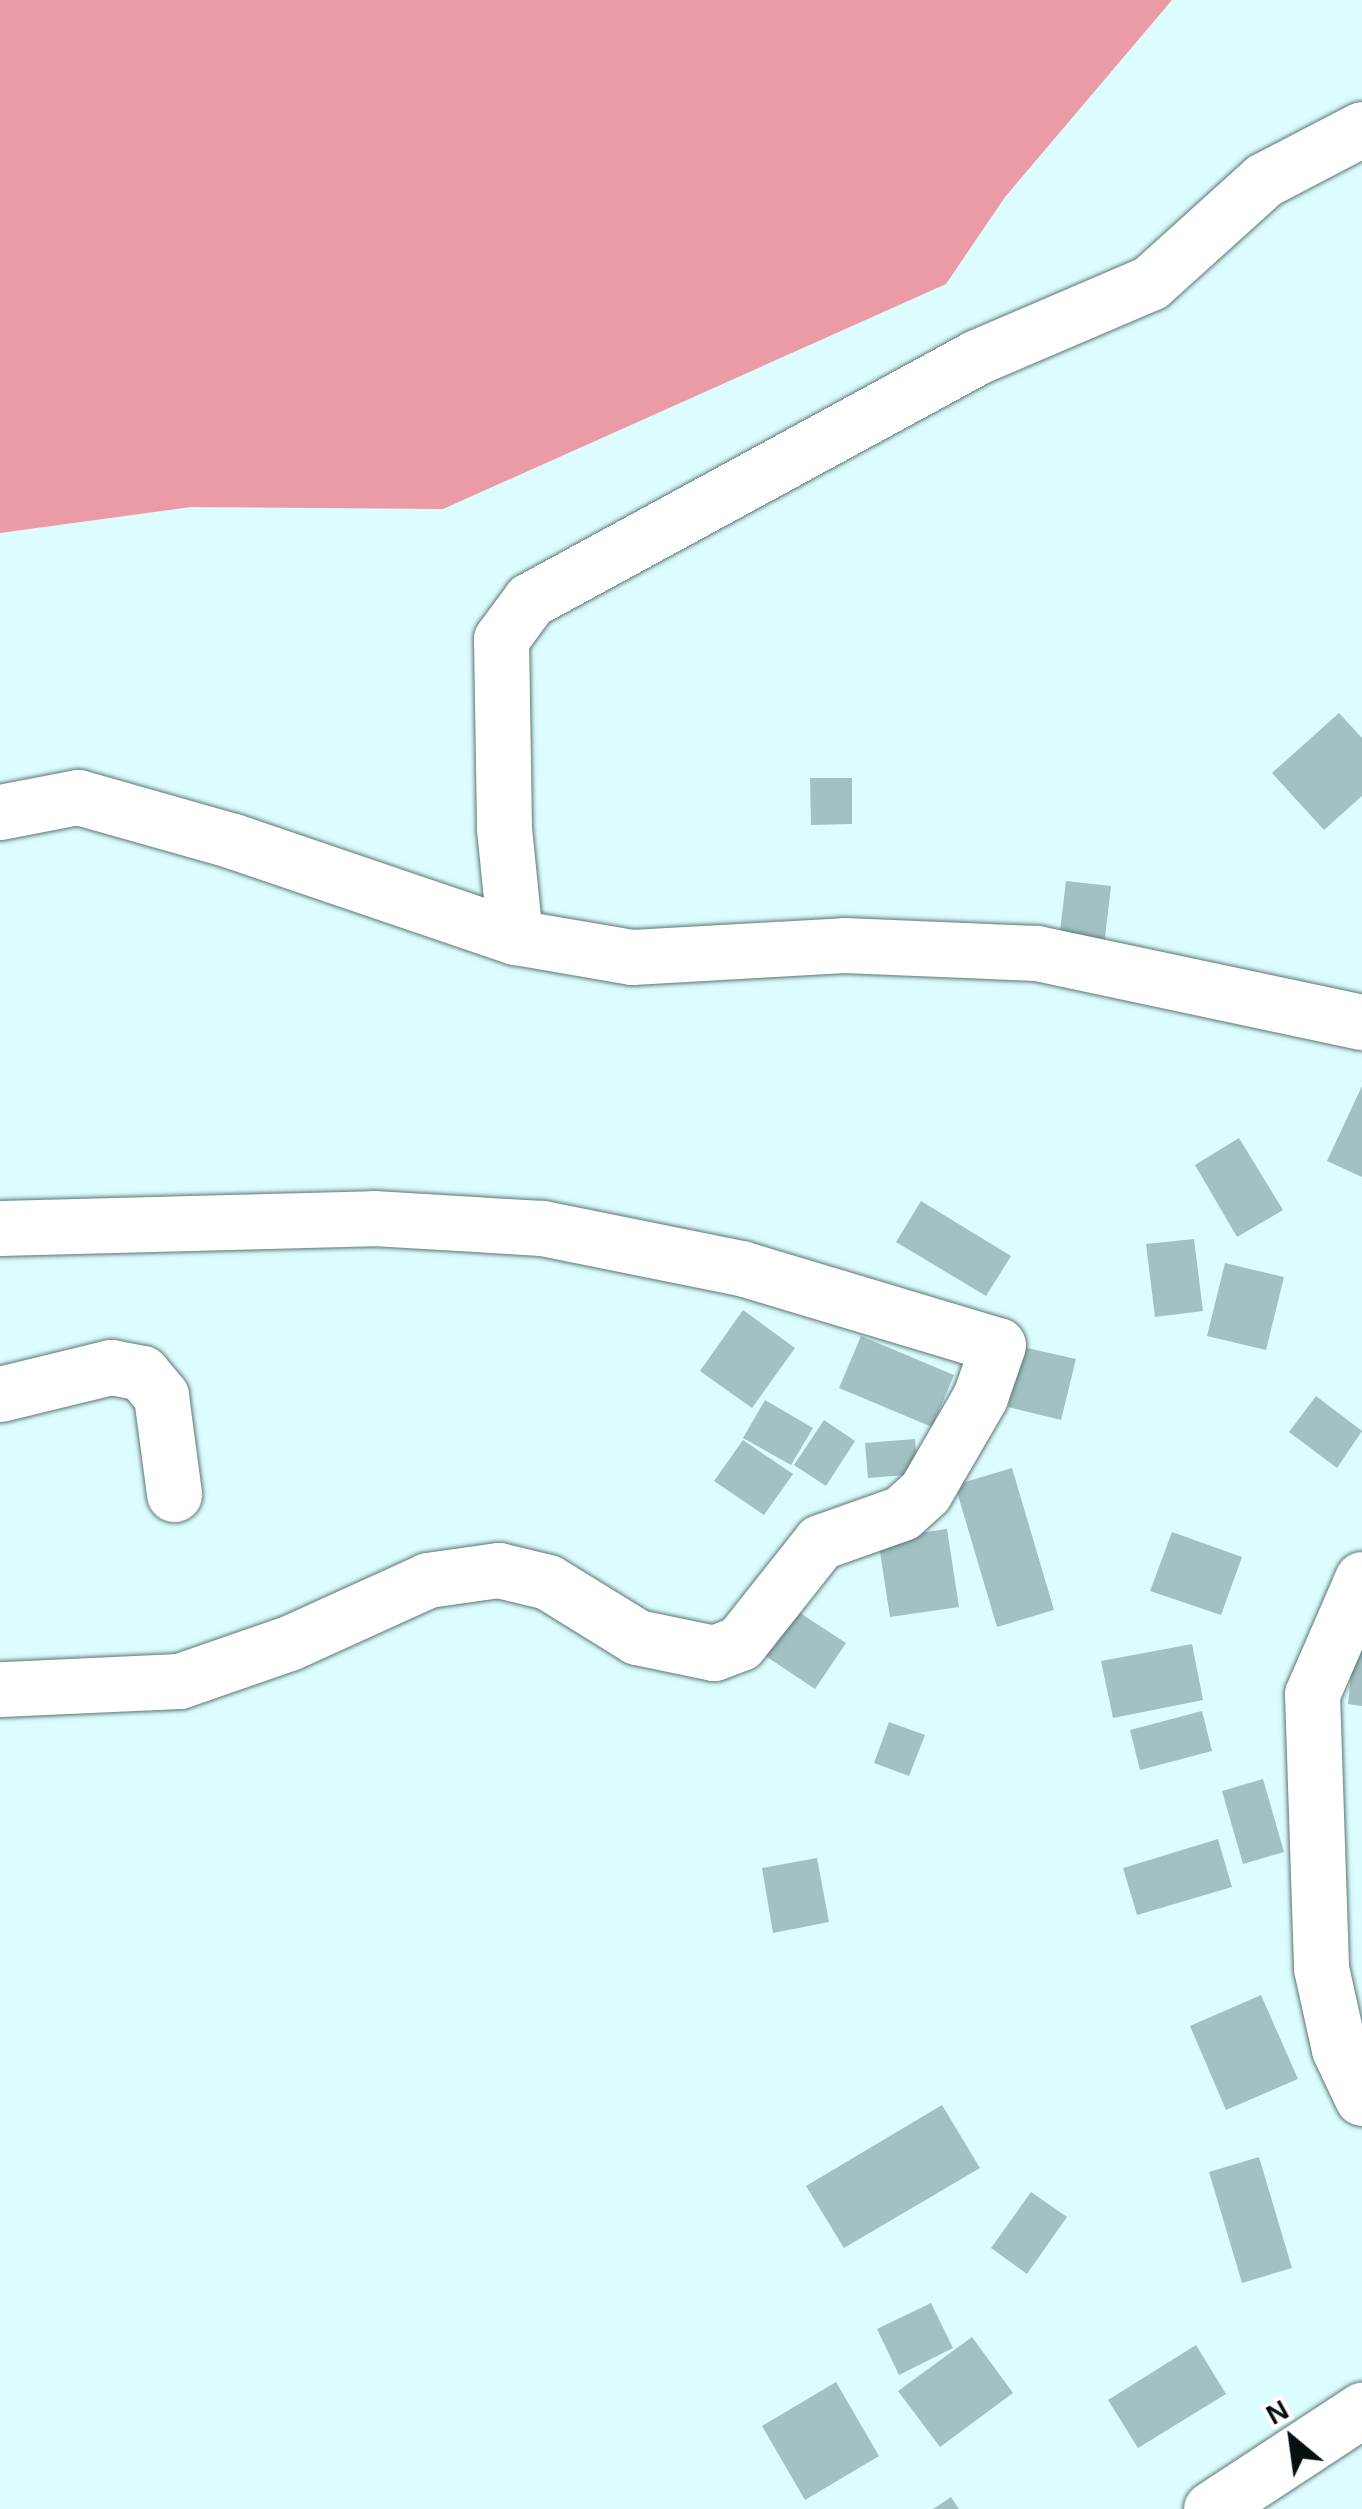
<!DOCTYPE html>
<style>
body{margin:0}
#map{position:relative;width:1362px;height:2509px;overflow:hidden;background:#ddfcfd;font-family:Arial,sans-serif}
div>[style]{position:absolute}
.forest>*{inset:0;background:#eb9ba5}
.building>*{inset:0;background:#a3c1c2}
.roads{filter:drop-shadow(0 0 2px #5a7677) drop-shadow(0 0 2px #5a7677)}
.minor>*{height:55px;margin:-27.5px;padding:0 27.5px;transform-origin:27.5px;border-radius:27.5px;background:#fff}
span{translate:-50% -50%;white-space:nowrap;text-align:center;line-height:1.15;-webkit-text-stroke:9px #fff;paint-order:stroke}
.north{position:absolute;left:1242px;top:2389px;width:100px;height:100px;-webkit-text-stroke:8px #fff;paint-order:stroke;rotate:331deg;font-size:28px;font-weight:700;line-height:40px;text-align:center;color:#061010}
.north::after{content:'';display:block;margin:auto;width:35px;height:45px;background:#061010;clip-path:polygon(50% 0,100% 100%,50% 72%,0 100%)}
</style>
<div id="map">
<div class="forest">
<div style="clip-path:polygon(0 0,1172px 0,1005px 197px,946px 284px,443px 509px,191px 507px,0 533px)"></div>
</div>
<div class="building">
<div style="clip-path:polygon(1339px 713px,1362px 738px,1362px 796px,1324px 830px,1272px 773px)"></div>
<div style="clip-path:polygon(810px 778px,852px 778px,852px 824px,811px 825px)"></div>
<div style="clip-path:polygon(1066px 881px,1111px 886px,1104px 946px,1059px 940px)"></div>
<div style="clip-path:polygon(1362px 1086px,1362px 1177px,1327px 1161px)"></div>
<div style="clip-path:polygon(1239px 1138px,1283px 1210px,1237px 1237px,1195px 1165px)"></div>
<div style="clip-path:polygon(921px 1201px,1011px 1256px,986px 1296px,896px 1242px)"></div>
<div style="clip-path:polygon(1194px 1239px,1203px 1311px,1155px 1317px,1146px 1244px)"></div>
<div style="clip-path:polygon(1225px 1263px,1284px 1277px,1266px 1350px,1207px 1336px)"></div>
<div style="clip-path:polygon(743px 1310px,795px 1348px,752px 1408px,700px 1371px)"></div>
<div style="clip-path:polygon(861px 1336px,954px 1375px,932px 1427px,839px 1388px)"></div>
<div style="clip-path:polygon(1023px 1347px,1076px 1359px,1061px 1420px,1008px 1407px)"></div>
<div style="clip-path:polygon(1316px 1396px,1362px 1431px,1337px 1468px,1289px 1432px)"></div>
<div style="clip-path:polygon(765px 1400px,813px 1428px,791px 1465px,743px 1438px)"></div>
<div style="clip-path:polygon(824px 1420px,855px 1441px,826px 1486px,794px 1465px)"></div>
<div style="clip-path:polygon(915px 1439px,918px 1474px,868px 1478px,865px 1443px)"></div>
<div style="clip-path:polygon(743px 1440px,793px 1474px,764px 1515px,714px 1481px)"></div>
<div style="clip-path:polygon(1012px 1468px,1054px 1610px,997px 1627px,955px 1485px)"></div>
<div style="clip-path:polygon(947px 1529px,959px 1607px,890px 1617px,878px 1539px)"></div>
<div style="clip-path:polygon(1172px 1532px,1242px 1557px,1221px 1615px,1150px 1591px)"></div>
<div style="clip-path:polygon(1358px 1602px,1362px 1603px,1362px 1706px,1348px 1704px)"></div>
<div style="clip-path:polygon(794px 1609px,846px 1643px,815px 1689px,764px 1655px)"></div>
<div style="clip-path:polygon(1192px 1644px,1203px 1700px,1113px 1718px,1101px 1661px)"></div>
<div style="clip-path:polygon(1202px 1711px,1212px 1751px,1140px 1770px,1130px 1730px)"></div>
<div style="clip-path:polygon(889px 1722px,925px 1735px,909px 1776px,874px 1763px)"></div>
<div style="clip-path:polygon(1263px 1779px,1284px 1852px,1243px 1864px,1222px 1791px)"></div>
<div style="clip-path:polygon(1218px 1839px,1232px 1887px,1137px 1915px,1123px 1868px)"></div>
<div style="clip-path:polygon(817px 1858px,829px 1922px,773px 1933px,762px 1868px)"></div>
<div style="clip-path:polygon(1261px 1995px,1298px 2079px,1226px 2110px,1190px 2026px)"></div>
<div style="clip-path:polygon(942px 2105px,980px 2168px,844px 2248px,806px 2186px)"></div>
<div style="clip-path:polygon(1259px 2157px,1292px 2268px,1242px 2283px,1209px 2172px)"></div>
<div style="clip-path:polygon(1031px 2192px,1067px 2217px,1027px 2274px,991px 2248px)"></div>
<div style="clip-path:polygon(931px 2303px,953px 2348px,899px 2375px,877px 2329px)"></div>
<div style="clip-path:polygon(972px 2337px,1013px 2393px,940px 2447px,898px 2391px)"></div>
<div style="clip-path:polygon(1196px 2345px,1226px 2394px,1138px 2448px,1108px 2400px)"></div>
<div style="clip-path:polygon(836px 2382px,879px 2456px,805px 2500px,762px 2426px)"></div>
<div style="clip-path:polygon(951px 2497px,959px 2509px,933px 2509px)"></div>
</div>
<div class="roads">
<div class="minor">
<div style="left:0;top:812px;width:79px;rotate:-10.9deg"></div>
<div style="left:78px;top:797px;width:161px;rotate:15.8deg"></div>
<div style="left:233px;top:841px;width:298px;rotate:18.8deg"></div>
<div style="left:515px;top:937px;width:119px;rotate:9.7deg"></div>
<div style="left:632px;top:957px;width:212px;rotate:-3.2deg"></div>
<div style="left:844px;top:945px;width:193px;rotate:2.4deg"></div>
<div style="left:1037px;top:953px;width:332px;rotate:12deg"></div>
<div style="left:515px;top:937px;width:110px;rotate:-95.8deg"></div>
<div style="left:504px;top:828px;width:189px;rotate:-90.9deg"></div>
<div style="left:501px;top:639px;width:49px;rotate:-53.4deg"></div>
<div style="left:530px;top:600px;width:509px;rotate:-28.53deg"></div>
<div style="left:977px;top:357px;width:188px;rotate:-23.2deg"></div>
<div style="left:1150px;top:283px;width:154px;rotate:-42.1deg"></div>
<div style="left:1264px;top:180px;width:110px;rotate:-27.5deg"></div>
<div style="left:0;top:1228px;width:373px;rotate:-1.5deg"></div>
<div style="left:373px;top:1218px;width:169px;rotate:3.4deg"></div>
<div style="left:542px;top:1228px;width:203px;rotate:11.4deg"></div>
<div style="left:741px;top:1268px;width:268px;rotate:16.7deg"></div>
<div style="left:998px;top:1345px;width:55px;rotate:109.1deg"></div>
<div style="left:980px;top:1397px;width:110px;rotate:120.1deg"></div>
<div style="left:925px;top:1492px;width:31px;rotate:138deg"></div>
<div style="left:902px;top:1513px;width:87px;rotate:160.5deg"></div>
<div style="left:820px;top:1542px;width:129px;rotate:128.4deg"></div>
<div style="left:740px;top:1643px;width:28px;rotate:159deg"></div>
<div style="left:714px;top:1653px;width:79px;rotate:-168.3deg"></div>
<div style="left:637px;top:1637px;width:105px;rotate:-148.3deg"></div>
<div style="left:548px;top:1582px;width:51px;rotate:-166.5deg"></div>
<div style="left:498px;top:1570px;width:71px;rotate:171.9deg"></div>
<div style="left:428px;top:1580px;width:153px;rotate:155.6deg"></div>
<div style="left:289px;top:1643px;width:116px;rotate:160.9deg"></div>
<div style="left:179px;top:1681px;width:179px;rotate:177.4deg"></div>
<div style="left:0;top:1394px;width:114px;rotate:-13.7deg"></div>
<div style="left:111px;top:1367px;width:32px;rotate:11deg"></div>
<div style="left:142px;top:1373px;width:30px;rotate:50deg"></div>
<div style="left:161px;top:1396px;width:99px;rotate:82.4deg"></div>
<div style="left:1362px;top:1579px;width:125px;rotate:113.5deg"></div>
<div style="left:1312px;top:1694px;width:274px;rotate:88.1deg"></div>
<div style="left:1321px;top:1968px;width:83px;rotate:77.5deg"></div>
<div style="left:1339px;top:2049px;width:54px;rotate:64.9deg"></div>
<div style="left:1211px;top:2509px;width:181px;rotate:-33.3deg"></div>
</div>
</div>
<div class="north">N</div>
</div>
